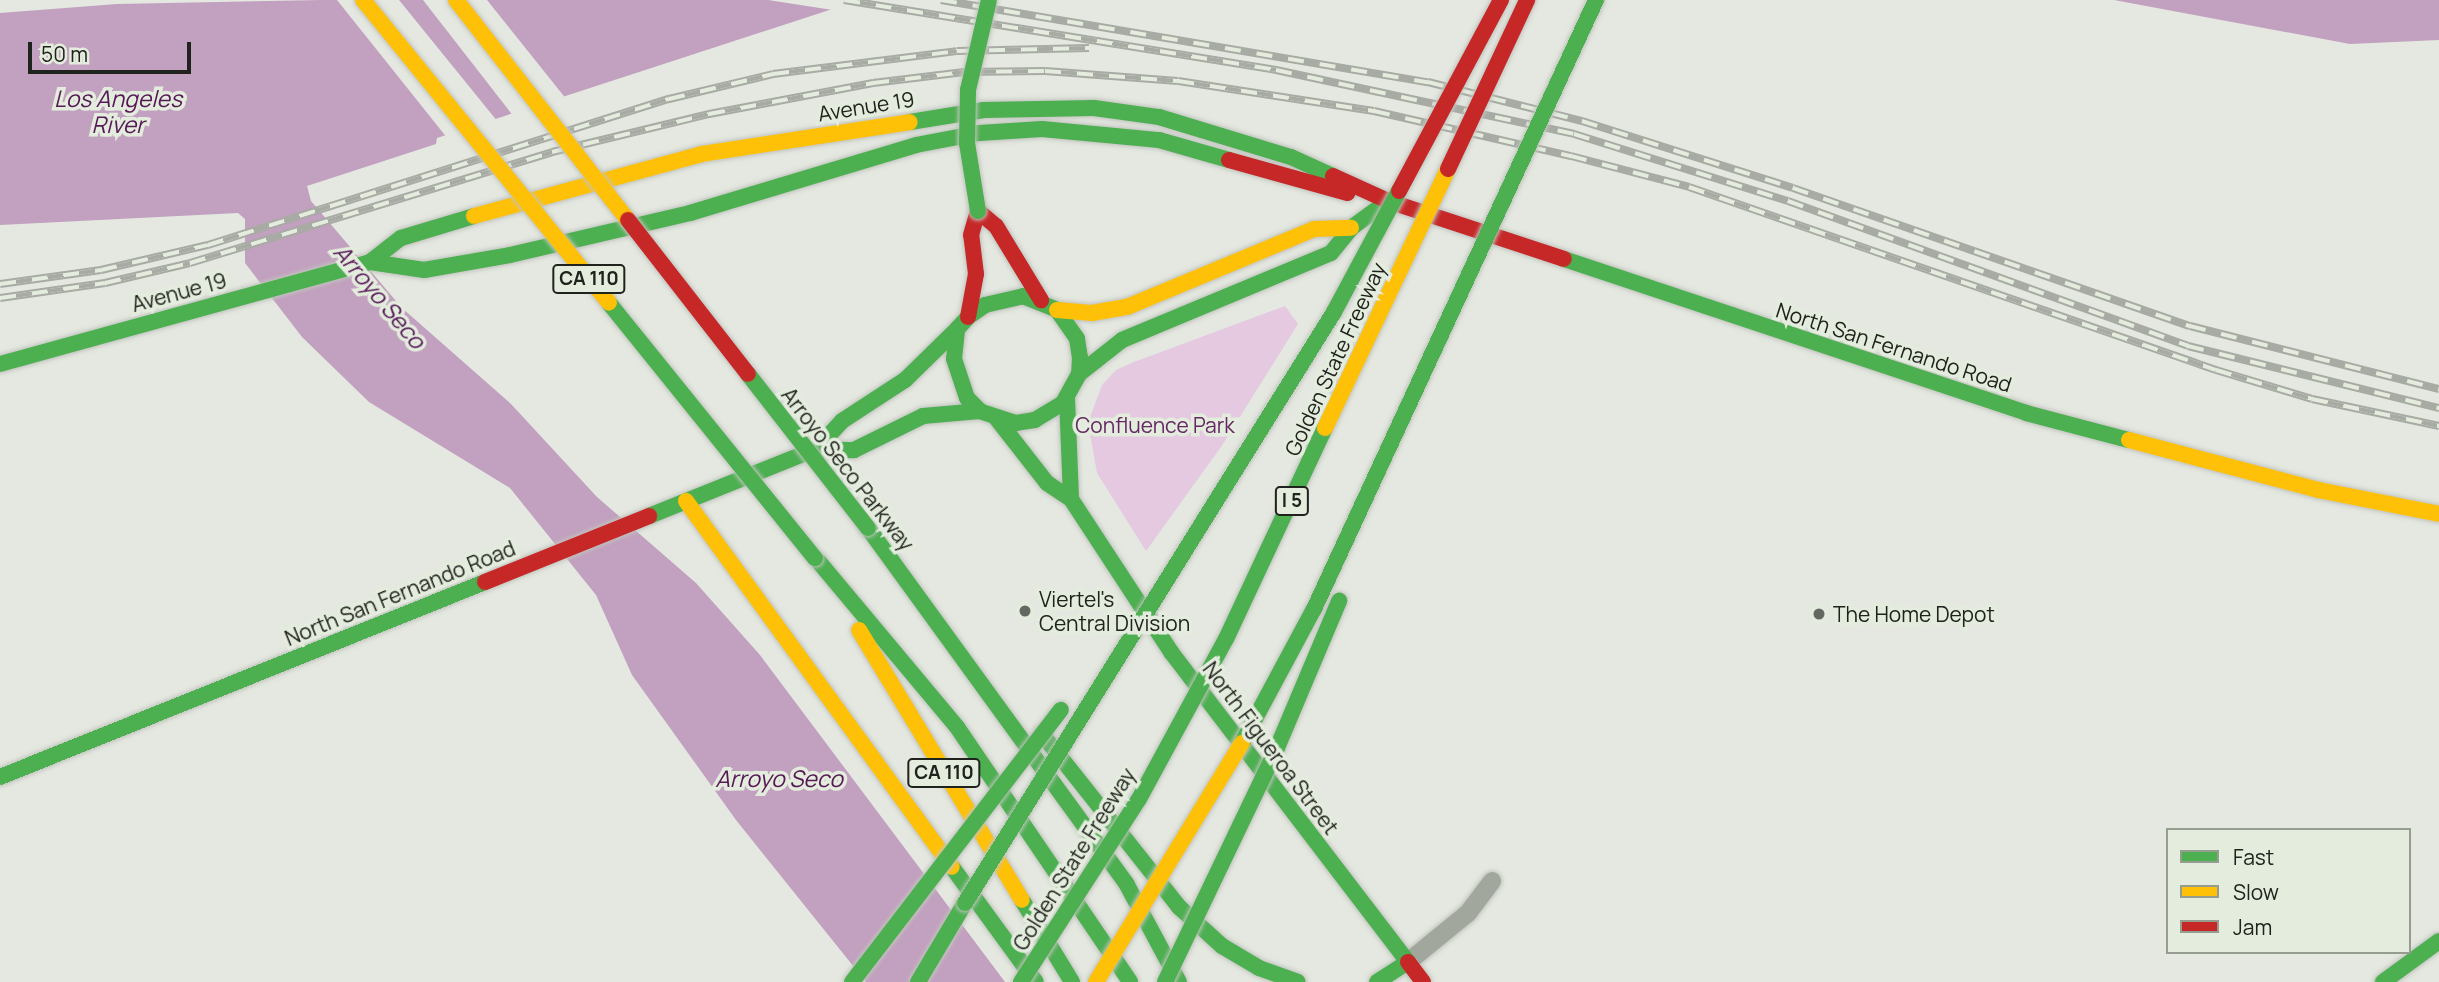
<!DOCTYPE html>
<style>
body{margin:0}
#map{position:relative;width:2439px;height:982px;overflow:hidden;background:#e4e8e0;font-family:Manrope,sans-serif}
div>[style]{position:absolute}
.green>*{inset:0;background:#e4c9e1}
.water>*{inset:0;background:#c2a0bf}
.pier>*{inset:0;background:#e4e8e0}
.roads{filter:drop-shadow(0 0 2px #c1c4be) drop-shadow(0 0 2px #c1c4be)}
.street>*{height:18px;margin:-9px;padding:0 9px;transform-origin:9px;border-radius:9px;background:#a2a79d}
.fast>*{height:16px;margin:-8px;padding:0 8px;transform-origin:8px;border-radius:8px;background:#4caf50}
.slow>*{height:16px;margin:-8px;padding:0 8px;transform-origin:8px;border-radius:8px;background:#ffc107}
.jam>*{height:16px;margin:-8px;padding:0 8px;transform-origin:8px;border-radius:8px;background:#c62828}
.rail>*{height:8px;margin-top:-4px;transform-origin:0;background:repeating-linear-gradient(90deg,#e3ecdd 0 16px,#a8aba4 0 32px);box-sizing:border-box;border-block:2px solid #a8aba4}
.bridges{filter:drop-shadow(0 0 2px #c1c4be) drop-shadow(0 0 2px #c1c4be)}
.fast-bridge>*{height:16px;margin:-8px;padding:0 8px;transform-origin:8px;border-radius:8px;background:#4caf50}
.slow-bridge>*{height:16px;margin:-8px;padding:0 8px;transform-origin:8px;border-radius:8px;background:#ffc107}
.jam-bridge>*{height:16px;margin:-8px;padding:0 8px;transform-origin:8px;border-radius:8px;background:#c62828}
.dots>*{width:19px;height:19px;translate:-50% -50%;box-sizing:border-box;border:4px solid #e3ecdd;border-radius:50%}
span{translate:-50% -50%;white-space:nowrap;text-align:center;line-height:1.15;-webkit-text-stroke:7px #e3ecdd;paint-order:stroke}
.shield-label span{padding:2px 5px;background:#e3ecdd;border:2px solid;border-radius:5px;-webkit-text-stroke-width:0}
.shield-label{font-size:19px;color:#20231d;font-weight:700}
.street-label{font-size:21px;color:#20231d}
.park-label{font-size:21px;color:#662765}
.poi-label{font-size:21px;color:#20231d}
.left{translate:0 -50%;text-align:left}
.water-label{font-size:23px;color:#561856;font-style:italic}
.legend{position:absolute;left:2166px;top:828px;width:245px;height:126px;box-sizing:border-box;background:#e3ecdd;border:2px solid #959c90;margin:0;padding:9px 12px;list-style:none;font-size:21px;color:#20231d}
.legend li{display:flex;align-items:center;gap:14px;height:35px}
.legend b{width:35px;border:2px solid #959c90}
.scale{position:absolute;left:28px;top:42px;width:163px;height:32px;box-sizing:border-box;border:4px solid #20231d;border-top:0;padding-left:9px;font-size:21px;line-height:24px;white-space:nowrap;color:#20231d;-webkit-text-stroke:5px #e3ecdd;paint-order:stroke}
</style>
<div id="map">
<div class="green">
<div style="clip-path:polygon(1285px 306px,1298px 324px,1221px 447px,1146px 551px,1097px 473px,1088px 423px,1102px 385px,1116px 370px,1134px 362px)"></div>
</div>
<div class="water">
<div style="clip-path:polygon(322px 0,860px 0,437px 138px,436px 144px,307px 186px,311px 201px,402px 308px,511px 404px,597px 497px,696px 583px,760px 655px,1005px 982px,866px 982px,736px 820px,632px 675px,596px 595px,510px 488px,369px 402px,302px 337px,245px 263px,245px 219px,238px 213px,0 225px,0 13px,117px 4px)"></div>
<div style="clip-path:polygon(2114px 0,2439px 0,2439px 40px,2350px 44px)"></div>
</div>
<div class="pier">
<div style="clip-path:polygon(337px 0,399px 0,498px 122px,448px 139px)"></div>
<div style="clip-path:polygon(423px 0,487px 0,567px 100px,514px 117px)"></div>
<div style="clip-path:polygon(768px 0,863px 0,839px 11px)"></div>
</div>
<div class="roads">
<div class="street">
<div style="left:1408px;top:962px;width:77px;rotate:-39.2deg"></div>
<div style="left:1468px;top:913px;width:40px;rotate:-53deg"></div>
</div>
<div class="fast">
<div style="left:910px;top:122px;width:75px;rotate:-9.2deg"></div>
<div style="left:984px;top:110px;width:110px;rotate:-1deg"></div>
<div style="left:1094px;top:108px;width:66px;rotate:7.9deg"></div>
<div style="left:1159px;top:117px;width:138px;rotate:16.9deg"></div>
<div style="left:1291px;top:157px;width:46px;rotate:24.3deg"></div>
<div style="left:1564px;top:259px;width:487px;rotate:18.4deg"></div>
<div style="left:2026px;top:413px;width:106px;rotate:14.7deg"></div>
<div style="left:370px;top:262px;width:55px;rotate:8.4deg"></div>
<div style="left:424px;top:270px;width:87px;rotate:-9.9deg"></div>
<div style="left:510px;top:255px;width:185px;rotate:-13.1deg"></div>
<div style="left:690px;top:213px;width:236px;rotate:-16.7deg"></div>
<div style="left:916px;top:145px;width:64px;rotate:-10.8deg"></div>
<div style="left:979px;top:133px;width:63px;rotate:-3.6deg"></div>
<div style="left:1042px;top:129px;width:118px;rotate:5.4deg"></div>
<div style="left:1159px;top:140px;width:73px;rotate:15.9deg"></div>
<div style="left:1023px;top:296px;width:37px;rotate:22deg"></div>
<div style="left:1057px;top:310px;width:35px;rotate:55deg"></div>
<div style="left:1077px;top:339px;width:18px;rotate:81deg"></div>
<div style="left:1080px;top:357px;width:17px;rotate:93deg"></div>
<div style="left:1079px;top:374px;width:33px;rotate:119deg"></div>
<div style="left:1063px;top:403px;width:33px;rotate:149deg"></div>
<div style="left:1035px;top:420px;width:19px;rotate:171deg"></div>
<div style="left:1016px;top:423px;width:38px;rotate:-162deg"></div>
<div style="left:980px;top:411px;width:18px;rotate:-135deg"></div>
<div style="left:967px;top:398px;width:41px;rotate:-108.4deg"></div>
<div style="left:954px;top:359px;width:30px;rotate:-84deg"></div>
<div style="left:957px;top:329px;width:16px;rotate:-47deg"></div>
<div style="left:968px;top:317px;width:21px;rotate:-35deg"></div>
<div style="left:985px;top:305px;width:39px;rotate:-13deg"></div>
<div style="left:0;top:364px;width:384px;rotate:-15.4deg"></div>
<div style="left:370px;top:262px;width:39px;rotate:-38deg"></div>
<div style="left:401px;top:238px;width:76px;rotate:-16.8deg"></div>
<div style="left:1079px;top:374px;width:55px;rotate:-38.3deg"></div>
<div style="left:1122px;top:340px;width:226px;rotate:-22.6deg"></div>
<div style="left:1331px;top:253px;width:32px;rotate:-51deg"></div>
<div style="left:1351px;top:228px;width:46px;rotate:-36.1deg"></div>
<div style="left:1067px;top:398px;width:101px;rotate:87.7deg"></div>
<div style="left:997px;top:419px;width:81px;rotate:52deg"></div>
<div style="left:1047px;top:483px;width:29px;rotate:34deg"></div>
<div style="left:1071px;top:499px;width:183px;rotate:56.8deg"></div>
<div style="left:1171px;top:652px;width:390px;rotate:52.6deg"></div>
<div style="left:816px;top:449px;width:38px;rotate:-47deg"></div>
<div style="left:842px;top:421px;width:75px;rotate:-33.1deg"></div>
<div style="left:905px;top:380px;width:73px;rotate:-44.4deg"></div>
<div style="left:649px;top:516px;width:180px;rotate:-21.9deg"></div>
<div style="left:816px;top:449px;width:38px;rotate:2deg"></div>
<div style="left:854px;top:450px;width:77px;rotate:-26.2deg"></div>
<div style="left:923px;top:416px;width:57px;rotate:-5deg"></div>
<div style="left:868px;top:528px;width:441px;rotate:54deg"></div>
<div style="left:1127px;top:885px;width:110px;rotate:61.8deg"></div>
<div style="left:819px;top:562px;width:215px;rotate:50.1deg"></div>
<div style="left:957px;top:727px;width:308px;rotate:55.8deg"></div>
<div style="left:1042px;top:734px;width:221px;rotate:51.6deg"></div>
<div style="left:1179px;top:907px;width:58px;rotate:42.2deg"></div>
<div style="left:1222px;top:946px;width:43px;rotate:30.7deg"></div>
<div style="left:1259px;top:968px;width:41px;rotate:19.7deg"></div>
<div style="left:0;top:777px;width:523px;rotate:-21.9deg"></div>
<div style="left:952px;top:867px;width:142px;rotate:53.9deg"></div>
<div style="left:1022px;top:900px;width:96px;rotate:58.6deg"></div>
<div style="left:918px;top:982px;width:92px;rotate:-59.3deg"></div>
<div style="left:1377px;top:982px;width:37px;rotate:-33deg"></div>
<div style="left:2383px;top:982px;width:69px;rotate:-36.2deg"></div>
</div>
<div class="slow">
<div style="left:474px;top:216px;width:236px;rotate:-15.2deg"></div>
<div style="left:702px;top:154px;width:210px;rotate:-8.7deg"></div>
<div style="left:1057px;top:310px;width:35px;rotate:5deg"></div>
<div style="left:1092px;top:313px;width:36px;rotate:-10deg"></div>
<div style="left:1127px;top:307px;width:203px;rotate:-22.6deg"></div>
<div style="left:1314px;top:229px;width:37px;rotate:-2deg"></div>
<div style="left:2129px;top:440px;width:196px;rotate:14.8deg"></div>
<div style="left:2318px;top:490px;width:123px;rotate:11.2deg"></div>
<div style="left:686px;top:501px;width:452px;rotate:54deg"></div>
<div style="left:859px;top:630px;width:315px;rotate:58.9deg"></div>
</div>
<div class="jam">
<div style="left:1229px;top:160px;width:123px;rotate:15.6deg"></div>
<div style="left:1333px;top:176px;width:60px;rotate:24.4deg"></div>
<div style="left:1388px;top:201px;width:185px;rotate:18.2deg"></div>
<div style="left:968px;top:317px;width:44px;rotate:-79.5deg"></div>
<div style="left:976px;top:274px;width:39px;rotate:-97deg"></div>
<div style="left:971px;top:235px;width:25px;rotate:-74deg"></div>
<div style="left:978px;top:211px;width:23px;rotate:40deg"></div>
<div style="left:996px;top:226px;width:87px;rotate:58.7deg"></div>
<div style="left:485px;top:582px;width:177px;rotate:-21.9deg"></div>
<div style="left:1408px;top:962px;width:25px;rotate:53deg"></div>
</div>
</div>
<div class="rail">
<div style="left:844px;top:0;width:438px;rotate:9.2deg"></div>
<div style="left:1276px;top:70px;width:305px;rotate:12.1deg"></div>
<div style="left:1574px;top:134px;width:224px;rotate:17.4deg"></div>
<div style="left:1788px;top:201px;width:425px;rotate:19.9deg"></div>
<div style="left:2188px;top:346px;width:259px;rotate:13.9deg"></div>
<div style="left:941px;top:0;width:494px;rotate:9.6deg"></div>
<div style="left:1428px;top:82px;width:159px;rotate:14.2deg"></div>
<div style="left:1582px;top:121px;width:221px;rotate:17.6deg"></div>
<div style="left:1793px;top:188px;width:420px;rotate:19.2deg"></div>
<div style="left:2190px;top:326px;width:257px;rotate:14.2deg"></div>
<div style="left:0;top:284px;width:102px;rotate:-7.9deg"></div>
<div style="left:101px;top:270px;width:110px;rotate:-13.2deg"></div>
<div style="left:208px;top:245px;width:484px;rotate:-17.6deg"></div>
<div style="left:669px;top:99px;width:107px;rotate:-13.5deg"></div>
<div style="left:773px;top:74px;width:185px;rotate:-7.1deg"></div>
<div style="left:957px;top:51px;width:132px;rotate:-1.3deg"></div>
<div style="left:0;top:298px;width:106px;rotate:-8.1deg"></div>
<div style="left:105px;top:283px;width:87px;rotate:-13.2deg"></div>
<div style="left:190px;top:263px;width:379px;rotate:-17deg"></div>
<div style="left:552px;top:152px;width:162px;rotate:-13.6deg"></div>
<div style="left:709px;top:114px;width:167px;rotate:-10.7deg"></div>
<div style="left:873px;top:83px;width:92px;rotate:-6.9deg"></div>
<div style="left:964px;top:72px;width:81px;rotate:-0.7deg"></div>
<div style="left:1045px;top:71px;width:133px;rotate:4.3deg"></div>
<div style="left:1178px;top:81px;width:198px;rotate:8.7deg"></div>
<div style="left:1374px;top:111px;width:202px;rotate:12.9deg"></div>
<div style="left:1571px;top:156px;width:122px;rotate:14.7deg"></div>
<div style="left:1689px;top:187px;width:558px;rotate:19.15deg"></div>
<div style="left:2216px;top:370px;width:100px;rotate:16.8deg"></div>
<div style="left:2312px;top:399px;width:130px;rotate:12deg"></div>
</div>
<div class="bridges">
<div class="fast-bridge">
<div style="left:978px;top:211px;width:69px;rotate:-99.2deg"></div>
<div style="left:967px;top:143px;width:53px;rotate:-88.9deg"></div>
<div style="left:968px;top:90px;width:92px;rotate:-76.9deg"></div>
<div style="left:609px;top:303px;width:328px;rotate:51.1deg"></div>
<div style="left:748px;top:374px;width:195px;rotate:52.1deg"></div>
<div style="left:1242px;top:743px;width:152px;rotate:-61.8deg"></div>
<div style="left:1314px;top:609px;width:671px;rotate:-65.15deg"></div>
<div style="left:965px;top:903px;width:697px;rotate:-58.02deg"></div>
<div style="left:1334px;top:312px;width:137px;rotate:-61.8deg"></div>
<div style="left:852px;top:982px;width:343px;rotate:-52.5deg"></div>
<div style="left:1021px;top:982px;width:218px;rotate:-57.2deg"></div>
<div style="left:1139px;top:799px;width:182px;rotate:-61.5deg"></div>
<div style="left:1226px;top:639px;width:233px;rotate:-64.9deg"></div>
<div style="left:1165px;top:982px;width:259px;rotate:-64.4deg"></div>
<div style="left:1277px;top:748px;width:160px;rotate:-67.1deg"></div>
</div>
<div class="slow-bridge">
<div style="left:363px;top:0;width:390px;rotate:50.9deg"></div>
<div style="left:456px;top:0;width:279px;rotate:52deg"></div>
<div style="left:1325px;top:428px;width:287px;rotate:-64.6deg"></div>
<div style="left:1096px;top:982px;width:280px;rotate:-58.6deg"></div>
</div>
<div class="jam-bridge">
<div style="left:1448px;top:169px;width:187px;rotate:-64.9deg"></div>
<div style="left:1399px;top:191px;width:217px;rotate:-61.9deg"></div>
<div style="left:628px;top:220px;width:195px;rotate:52.1deg"></div>
</div>
</div>
<div class="dots">
<div style="left:1025px;top:611px;background:#656861"></div>
<div style="left:1819px;top:614px;background:#656861"></div>
</div>
<div class="shield-label">
<span style="left:589px;top:279px">CA 110</span>
<span style="left:1292px;top:501px">I 5</span>
<span style="left:944px;top:773px">CA 110</span>
</div>
<div class="street-label">
<span style="left:866px;top:106px;rotate:-9deg">Avenue 19</span>
<span style="left:179px;top:292px;rotate:-15deg">Avenue 19</span>
<span style="left:1894px;top:347px;rotate:18deg">North San Fernando Road</span>
<span style="left:1335px;top:359px;rotate:-65deg">Golden State Freeway</span>
<span style="left:848px;top:469px;rotate:52deg">Arroyo Seco Parkway</span>
<span style="left:400px;top:593px;rotate:-22deg">North San Fernando Road</span>
<span style="left:1271px;top:748px;rotate:53deg">North Figueroa Street</span>
<span style="left:1074px;top:859px;rotate:-58deg">Golden State Freeway</span>
</div>
<div class="park-label">
<span style="left:1155px;top:425px">Confluence Park</span>
</div>
<div class="poi-label">
<span class="left" style="left:1039px;top:611px">Viertel's<br>Central Division</span>
<span class="left" style="left:1833px;top:614px">The Home Depot</span>
</div>
<div class="water-label">
<span style="left:118px;top:111px">Los Angeles<br>River</span>
<span style="left:380px;top:296px;rotate:50deg">Arroyo Seco</span>
<span style="left:779px;top:778px">Arroyo Seco</span>
</div>
<ul class="legend">
<li><b style="height:9px;background:#4caf50"></b>Fast</li>
<li><b style="height:9px;background:#ffc107"></b>Slow</li>
<li><b style="height:9px;background:#c62828"></b>Jam</li>
</ul>
<div class="scale">50 m</div>
</div>
